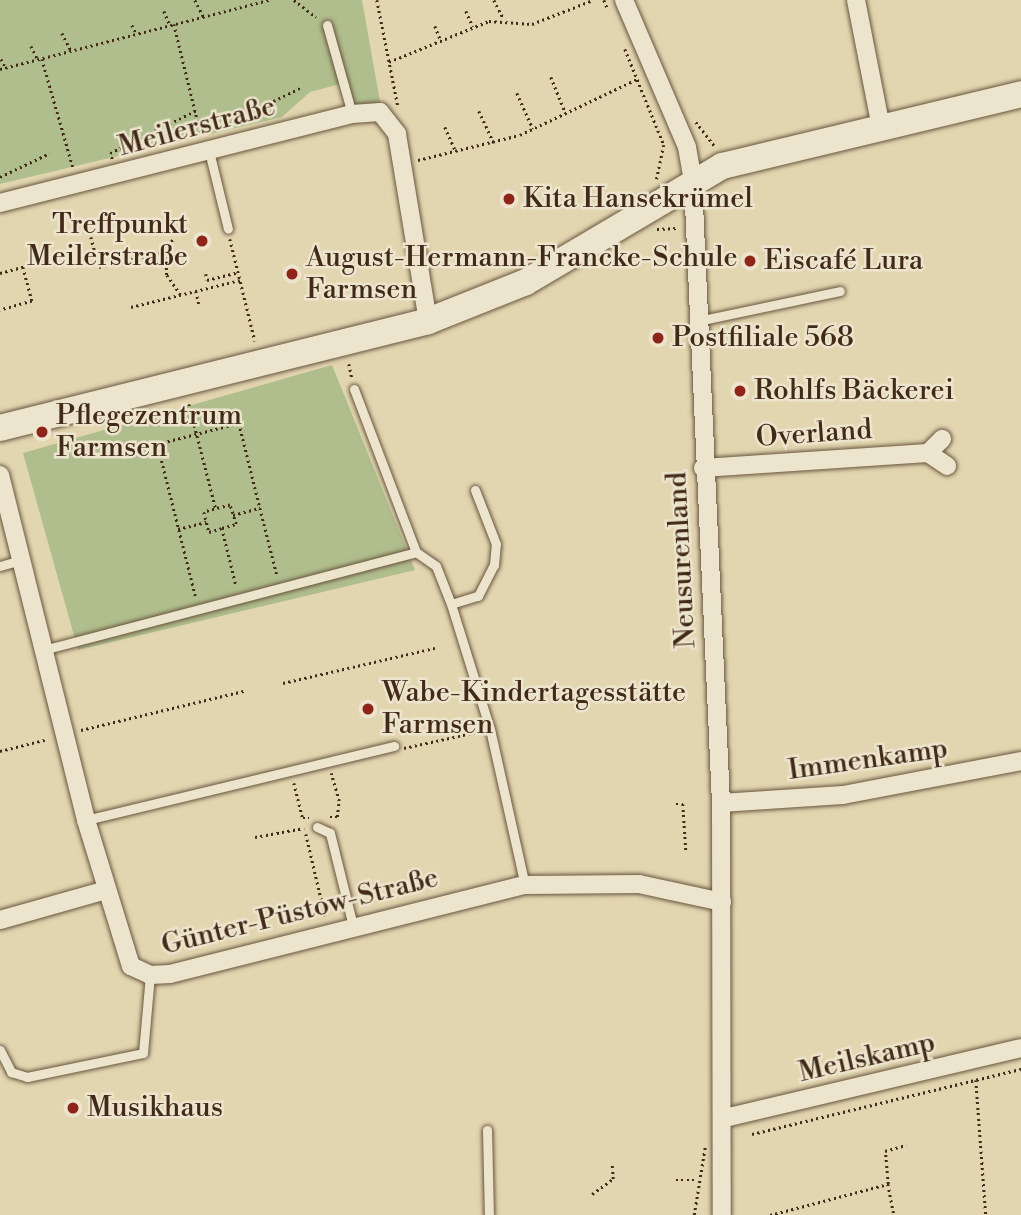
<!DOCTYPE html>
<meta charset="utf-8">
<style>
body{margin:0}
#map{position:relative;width:1021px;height:1215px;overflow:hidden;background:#e2d6b0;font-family:"Libre Bodoni",serif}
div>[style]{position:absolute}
.green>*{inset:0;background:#b0be8d}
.path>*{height:2.5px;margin-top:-1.25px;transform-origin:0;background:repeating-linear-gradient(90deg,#412a18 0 2px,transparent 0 5.5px)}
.roads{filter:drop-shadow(0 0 2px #69553e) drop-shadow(0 0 2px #69553e)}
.lane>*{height:9px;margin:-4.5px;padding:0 4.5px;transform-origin:4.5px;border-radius:4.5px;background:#ece4cc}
.street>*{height:18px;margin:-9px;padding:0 9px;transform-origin:9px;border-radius:9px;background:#ece4cc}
.secondary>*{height:26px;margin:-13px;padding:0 13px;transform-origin:13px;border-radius:13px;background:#ece4cc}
.dots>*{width:19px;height:19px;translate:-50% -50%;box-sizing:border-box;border:4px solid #ece4cc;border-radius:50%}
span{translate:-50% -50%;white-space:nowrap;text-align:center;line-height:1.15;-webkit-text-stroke:5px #ece4cc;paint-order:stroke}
.street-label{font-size:28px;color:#412a18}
.poi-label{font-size:28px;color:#412a18}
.left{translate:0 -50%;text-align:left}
.right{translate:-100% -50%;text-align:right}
</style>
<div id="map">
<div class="green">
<div style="clip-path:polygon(0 0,362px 0,381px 107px,349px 111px,340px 84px,310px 92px,282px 117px,0 184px)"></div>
<div style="clip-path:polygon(332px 365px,415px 570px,78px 650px,23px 453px)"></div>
</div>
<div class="path">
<div style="left:195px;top:0;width:18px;rotate:63deg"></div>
<div style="left:294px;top:0;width:28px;rotate:38deg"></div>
<div style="left:377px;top:0;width:108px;rotate:78.8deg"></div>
<div style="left:494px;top:0;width:20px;rotate:63deg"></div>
<div style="left:604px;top:0;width:8px;rotate:67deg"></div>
<div style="left:164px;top:11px;width:15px;rotate:67deg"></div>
<div style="left:466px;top:11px;width:17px;rotate:66deg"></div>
<div style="left:174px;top:24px;width:114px;rotate:76.3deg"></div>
<div style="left:132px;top:25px;width:9px;rotate:63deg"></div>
<div style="left:435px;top:26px;width:16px;rotate:68deg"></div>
<div style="left:62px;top:33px;width:20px;rotate:63deg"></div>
<div style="left:31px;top:46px;width:16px;rotate:63deg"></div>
<div style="left:625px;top:49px;width:104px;rotate:67.9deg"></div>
<div style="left:664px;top:145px;width:35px;rotate:102deg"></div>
<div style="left:1px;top:59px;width:10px;rotate:61deg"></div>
<div style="left:42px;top:59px;width:112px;rotate:74deg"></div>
<div style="left:389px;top:62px;width:108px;rotate:-22.3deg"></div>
<div style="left:489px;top:21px;width:43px;rotate:4deg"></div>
<div style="left:532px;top:24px;width:66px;rotate:-21.5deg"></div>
<div style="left:0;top:69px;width:278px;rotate:-14.4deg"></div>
<div style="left:551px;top:77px;width:38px;rotate:68deg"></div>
<div style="left:517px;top:93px;width:39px;rotate:66deg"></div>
<div style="left:479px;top:111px;width:35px;rotate:65deg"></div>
<div style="left:696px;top:122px;width:31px;rotate:52deg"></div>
<div style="left:445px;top:127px;width:27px;rotate:66deg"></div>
<div style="left:214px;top:130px;width:98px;rotate:-26deg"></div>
<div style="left:112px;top:159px;width:6px;rotate:-108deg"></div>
<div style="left:110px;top:153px;width:95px;rotate:-26.3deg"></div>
<div style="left:418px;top:160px;width:105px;rotate:-13.8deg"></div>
<div style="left:520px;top:135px;width:130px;rotate:-25.6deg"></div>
<div style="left:0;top:177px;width:55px;rotate:-25.6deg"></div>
<div style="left:657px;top:229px;width:21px;rotate:-3deg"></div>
<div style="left:91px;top:237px;width:31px;rotate:75deg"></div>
<div style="left:99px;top:267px;width:69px;rotate:-13.4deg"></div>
<div style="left:166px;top:251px;width:24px;rotate:88deg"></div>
<div style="left:167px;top:275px;width:24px;rotate:55deg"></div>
<div style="left:230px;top:239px;width:105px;rotate:76.2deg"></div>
<div style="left:166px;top:251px;width:13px;rotate:-61deg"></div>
<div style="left:0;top:273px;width:24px;rotate:-15deg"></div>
<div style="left:23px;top:267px;width:35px;rotate:75deg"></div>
<div style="left:32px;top:301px;width:33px;rotate:164deg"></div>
<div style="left:206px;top:274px;width:6px;rotate:81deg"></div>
<div style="left:207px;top:280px;width:32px;rotate:-14deg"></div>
<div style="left:196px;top:291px;width:13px;rotate:77deg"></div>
<div style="left:131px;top:307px;width:112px;rotate:-13.9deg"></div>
<div style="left:349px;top:364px;width:14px;rotate:78deg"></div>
<div style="left:189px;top:404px;width:108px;rotate:75.6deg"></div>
<div style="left:233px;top:515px;width:28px;rotate:-15deg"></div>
<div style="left:260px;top:508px;width:69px;rotate:75.8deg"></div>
<div style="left:222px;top:528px;width:15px;rotate:-16deg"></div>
<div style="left:236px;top:524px;width:20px;rotate:-108deg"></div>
<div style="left:230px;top:505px;width:27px;rotate:165deg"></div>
<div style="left:204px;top:512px;width:21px;rotate:76deg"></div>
<div style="left:209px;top:532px;width:14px;rotate:-17deg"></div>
<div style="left:222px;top:528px;width:59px;rotate:76.2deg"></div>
<div style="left:178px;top:529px;width:29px;rotate:-14deg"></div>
<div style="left:195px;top:596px;width:157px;rotate:-104deg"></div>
<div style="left:157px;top:444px;width:85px;rotate:-14.4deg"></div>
<div style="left:239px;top:423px;width:88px;rotate:76.1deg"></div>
<div style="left:283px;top:683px;width:156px;rotate:-13deg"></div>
<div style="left:81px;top:730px;width:168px;rotate:-13.5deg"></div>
<div style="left:404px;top:748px;width:75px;rotate:-12.4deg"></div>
<div style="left:0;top:751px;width:49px;rotate:-14deg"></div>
<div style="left:294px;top:783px;width:36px;rotate:76deg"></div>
<div style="left:303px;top:818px;width:6px"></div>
<div style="left:676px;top:804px;width:7px"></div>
<div style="left:683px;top:804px;width:47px;rotate:86.3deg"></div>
<div style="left:330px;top:817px;width:7px"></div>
<div style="left:337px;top:817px;width:16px;rotate:-83deg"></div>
<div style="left:339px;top:801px;width:29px;rotate:-106deg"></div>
<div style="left:306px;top:834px;width:87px;rotate:76.8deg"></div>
<div style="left:255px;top:837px;width:50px;rotate:-10.4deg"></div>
<div style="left:976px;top:1080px;width:135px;rotate:85.8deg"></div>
<div style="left:752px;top:1134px;width:277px;rotate:-13.6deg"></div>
<div style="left:676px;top:1180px;width:21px"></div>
<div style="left:888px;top:1184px;width:32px;rotate:79deg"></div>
<div style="left:592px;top:1194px;width:26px;rotate:-36deg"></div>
<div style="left:613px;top:1179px;width:14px;rotate:-94deg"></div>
<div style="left:694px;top:1215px;width:69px;rotate:-80.8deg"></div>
<div style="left:770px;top:1215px;width:122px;rotate:-14.7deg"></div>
<div style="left:888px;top:1184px;width:33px;rotate:-95deg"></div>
<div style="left:885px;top:1151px;width:22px;rotate:-16deg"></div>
</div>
<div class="roads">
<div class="lane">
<div style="left:327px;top:25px;width:92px;rotate:74.3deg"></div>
<div style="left:209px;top:151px;width:80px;rotate:76.3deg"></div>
<div style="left:698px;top:321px;width:145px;rotate:-11.9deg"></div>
<div style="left:354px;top:389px;width:174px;rotate:69.2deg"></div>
<div style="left:416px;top:552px;width:24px;rotate:35deg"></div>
<div style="left:436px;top:566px;width:41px;rotate:68.5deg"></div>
<div style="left:451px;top:604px;width:131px;rotate:72.7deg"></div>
<div style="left:490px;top:729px;width:160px;rotate:77.4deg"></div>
<div style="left:0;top:566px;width:22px;rotate:-16deg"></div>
<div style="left:451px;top:604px;width:28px;rotate:-17deg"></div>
<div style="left:478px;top:596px;width:35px;rotate:-63deg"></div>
<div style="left:494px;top:565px;width:21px;rotate:-85deg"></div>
<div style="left:496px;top:544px;width:58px;rotate:-111.3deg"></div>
<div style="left:43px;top:650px;width:386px;rotate:-14.7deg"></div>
<div style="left:86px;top:820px;width:317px;rotate:-13.5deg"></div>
<div style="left:317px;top:827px;width:14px;rotate:25deg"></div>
<div style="left:330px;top:833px;width:96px;rotate:76.1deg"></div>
<div style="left:0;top:1050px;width:25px;rotate:63deg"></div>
<div style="left:11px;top:1072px;width:17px;rotate:17deg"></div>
<div style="left:27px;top:1077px;width:118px;rotate:-11.7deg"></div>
<div style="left:143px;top:1053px;width:78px;rotate:-84.9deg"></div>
<div style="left:487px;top:1130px;width:85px;rotate:88.7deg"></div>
</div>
<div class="street">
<div style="left:624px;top:0;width:160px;rotate:66.8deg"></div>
<div style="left:687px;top:147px;width:36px;rotate:80deg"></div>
<div style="left:693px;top:182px;width:622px;rotate:87.42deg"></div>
<div style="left:721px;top:803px;width:412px;rotate:89.9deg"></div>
<div style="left:856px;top:0;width:129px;rotate:78.9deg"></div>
<div style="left:0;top:203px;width:363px;rotate:-14.2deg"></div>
<div style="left:352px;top:114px;width:28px;rotate:-4deg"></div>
<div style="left:380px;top:112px;width:28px;rotate:52deg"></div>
<div style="left:397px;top:134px;width:190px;rotate:80.6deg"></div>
<div style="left:928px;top:453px;width:20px;rotate:-45deg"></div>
<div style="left:703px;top:468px;width:225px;rotate:-3.8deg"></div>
<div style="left:928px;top:453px;width:23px;rotate:34deg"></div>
<div style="left:0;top:475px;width:356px;rotate:76deg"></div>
<div style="left:86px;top:820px;width:153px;rotate:72.9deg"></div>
<div style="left:131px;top:966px;width:21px;rotate:25deg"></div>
<div style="left:150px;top:975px;width:20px;rotate:-3deg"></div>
<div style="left:170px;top:974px;width:366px;rotate:-14.1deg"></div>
<div style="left:525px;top:885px;width:114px;rotate:-0.5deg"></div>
<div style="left:639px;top:884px;width:85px;rotate:12.2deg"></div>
<div style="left:721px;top:803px;width:122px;rotate:-3.8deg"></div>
<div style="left:843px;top:795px;width:181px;rotate:-10.8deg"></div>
<div style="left:0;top:920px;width:110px;rotate:-15.8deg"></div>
<div style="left:725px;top:1118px;width:304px;rotate:-13.3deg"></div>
</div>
<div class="secondary">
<div style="left:0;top:428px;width:441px;rotate:-14deg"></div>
<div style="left:428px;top:321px;width:105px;rotate:-21.7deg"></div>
<div style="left:526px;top:282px;width:228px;rotate:-30.6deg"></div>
<div style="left:722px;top:166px;width:308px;rotate:-13.5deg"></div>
</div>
</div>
<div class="dots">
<div style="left:509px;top:199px;background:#8f2418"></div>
<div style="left:202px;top:241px;background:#8f2418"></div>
<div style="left:750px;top:261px;background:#8f2418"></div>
<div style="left:292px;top:274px;background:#8f2418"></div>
<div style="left:658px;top:338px;background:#8f2418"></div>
<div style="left:740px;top:391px;background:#8f2418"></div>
<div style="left:42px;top:432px;background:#8f2418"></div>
<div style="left:368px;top:709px;background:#8f2418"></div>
<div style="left:73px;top:1108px;background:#8f2418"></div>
</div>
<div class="street-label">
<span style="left:197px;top:127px;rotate:-15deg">Meilerstraße</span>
<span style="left:814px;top:434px;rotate:-4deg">Overland</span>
<span style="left:682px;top:560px;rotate:-93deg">Neusurenland</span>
<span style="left:868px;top:760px;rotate:-8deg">Immenkamp</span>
<span style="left:300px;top:912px;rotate:-14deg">Günter-Püstow-Straße</span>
<span style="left:867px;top:1058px;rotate:-13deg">Meilskamp</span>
</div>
<div class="poi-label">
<span class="left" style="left:523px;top:199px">Kita Hansekrümel</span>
<span class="right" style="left:188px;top:241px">Treffpunkt<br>Meilerstraße</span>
<span class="left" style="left:306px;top:274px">August-Hermann-Francke-Schule<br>Farmsen</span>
<span class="left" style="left:764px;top:261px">Eiscafé Lura</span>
<span class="left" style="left:672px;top:338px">Postfiliale 568</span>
<span class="left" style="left:754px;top:391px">Rohlfs Bäckerei</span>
<span class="left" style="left:56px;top:432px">Pflegezentrum<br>Farmsen</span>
<span class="left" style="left:382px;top:709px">Wabe-Kindertagesstätte<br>Farmsen</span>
<span class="left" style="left:87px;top:1108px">Musikhaus</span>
</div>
</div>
